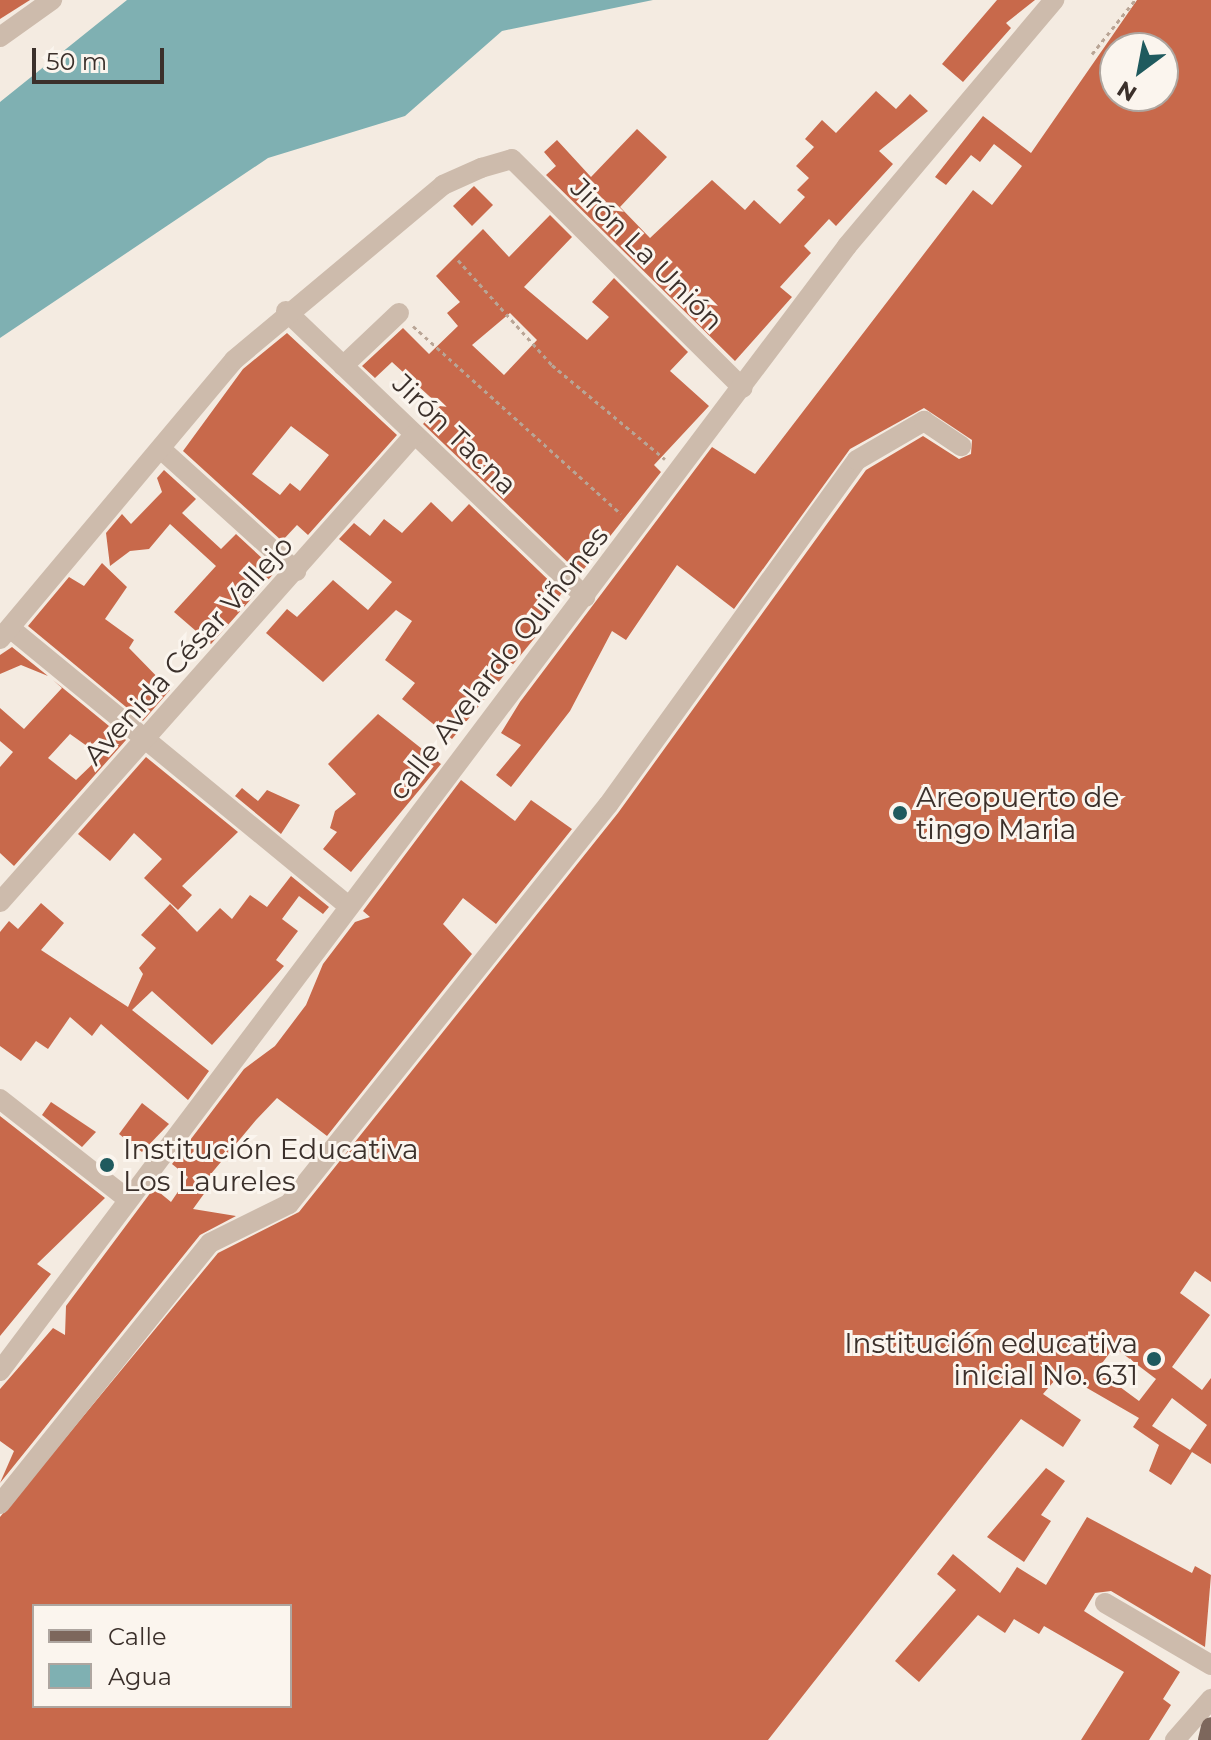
<!DOCTYPE html>
<meta charset="utf-8">
<style>
body{margin:0}
#map{position:relative;width:1211px;height:1740px;overflow:hidden;background:#f4ebe1;font-family:Montserrat,sans-serif}
div>[style]{position:absolute}
.water>*{inset:0;background:#7fb0b2}
.building>*{inset:0;background:#c8694b}
.path>*{height:3px;margin-top:-1.5px;transform-origin:0;background:repeating-linear-gradient(90deg,#b9a596 0 4px,transparent 0 8px)}
.minor>*{height:20px;margin:-10px;padding:0 10px;transform-origin:10px;border-radius:10px;background:#cdbbac}
.major>*{height:20px;margin:-10px;padding:0 10px;transform-origin:10px;border-radius:10px;background:#7d675c}
.dots>*{width:22px;height:22px;translate:-50% -50%;box-sizing:border-box;border:4px solid #fbf5ee;border-radius:50%}
span{translate:-50% -50%;white-space:nowrap;text-align:center;line-height:1.15;-webkit-text-stroke:6px #fbf5ee;paint-order:stroke}
.street-label{font-size:28px;color:#3b302b}
.poi-label{font-size:28px;color:#3b302b}
.left{translate:0 -50%;text-align:left}
.right{translate:-100% -50%;text-align:right}
.legend{position:absolute;left:32px;top:1604px;width:260px;height:104px;box-sizing:border-box;background:#fbf5ee;border:2px solid #aea6a0;margin:0;padding:10px 14px;list-style:none;font-size:24px;color:#3b302b}
.legend li{display:flex;align-items:center;gap:16px;height:40px}
.legend b{width:40px;border:2px solid #aea6a0}
.north{position:absolute;left:1099px;top:32px;width:80px;height:80px;box-sizing:border-box;background:#fbf5ee;border:2px solid #aea6a0;border-radius:50%;rotate:212deg;font-size:22px;font-weight:700;line-height:32px;text-align:center;color:#3b302b}
.north::after{content:'';display:block;margin:auto;width:28px;height:36px;background:#1f5a5e;clip-path:polygon(50% 0,100% 100%,50% 72%,0 100%)}
.scale{position:absolute;left:32px;top:48px;width:132px;height:36px;box-sizing:border-box;border:4px solid #3b302b;border-top:0;padding-left:10px;font-size:24px;line-height:28px;white-space:nowrap;color:#3b302b;-webkit-text-stroke:6px #fbf5ee;paint-order:stroke}
</style>
<div id="map">
<div class="water">
<div style="clip-path:polygon(127px 0,653px 0,502px 31px,405px 116px,268px 158px,0 338px,0 102px)"></div>
</div>
<div class="building">
<div style="clip-path:polygon(0 0,30px 0,0 19px)"></div>
<div style="clip-path:polygon(997px 0,1035px 0,1006px 23px,1011px 28px,963px 82px,942px 64px)"></div>
<div style="clip-path:polygon(evenodd,1137px 0,1211px 0,1211px 1282px,1195px 1271px,1180px 1293px,1210px 1315px,1172px 1367px,1202px 1390px,1211px 1378px,1211px 1464px,1192px 1452px,1171px 1485px,1149px 1471px,1159px 1445px,1133px 1427px,1139px 1418px,1061px 1373px,1043px 1394px,1081px 1420px,1063px 1447px,1021px 1419px,768px 1740px,0 1740px,0 1517px,218px 1253px,299px 1212px,618px 813px,866px 470px,923px 436px,959px 459px,971px 454px,972px 440px,924px 408px,850px 449px,734px 609px,677px 565px,626px 640px,612px 631px,570px 711px,511px 787px,496px 775px,521px 745px,501px 733px,520px 702px,712px 447px,755px 474px,973px 190px,992px 205px,1022px 166px,994px 144px,980px 162px,971px 155px,946px 185px,935px 177px,983px 116px,1031px 153px,1137px 0,1115px 48px,1163px 48px,1163px 96px,1115px 96px,1115px 48px,1137px 0,1114px 1347px,1156px 1379px,1139px 1401px,1097px 1370px,1114px 1347px,1137px 0,1172px 1398px,1207px 1425px,1190px 1450px,1152px 1426px,1172px 1398px,1137px 0,34px 1606px,290px 1606px,290px 1706px,34px 1706px,34px 1606px)"></div>
<div style="clip-path:polygon(876px 91px,896px 109px,910px 94px,928px 111px,879px 151px,893px 164px,836px 226px,829px 219px,804px 246px,811px 253px,780px 287px,792px 297px,735px 361px,546px 175px,556px 166px,544px 152px,557px 140px,591px 177px,637px 129px,667px 157px,620px 207px,650px 238px,712px 180px,745px 210px,754px 200px,780px 224px,805px 197px,797px 190px,809px 178px,796px 166px,814px 147px,805px 139px,822px 120px,836px 133px)"></div>
<div style="clip-path:polygon(474px 186px,493px 205px,472px 226px,453px 206px)"></div>
<div style="clip-path:polygon(evenodd,550px 215px,572px 237px,524px 287px,587px 340px,609px 317px,592px 302px,614px 278px,688px 352px,670px 371px,709px 406px,654px 465px,661px 472px,580px 574px,423px 424px,440px 406px,392px 362px,375px 378px,362px 366px,403px 328px,429px 354px,458px 326px,447px 313px,460px 302px,436px 276px,483px 229px,509px 257px,550px 215px,510px 313px,537px 340px,504px 375px,472px 345px,510px 313px)"></div>
<div style="clip-path:polygon(evenodd,287px 333px,397px 435px,308px 535px,297px 525px,282px 541px,183px 451px,243px 369px,287px 333px,291px 426px,329px 455px,300px 491px,290px 483px,280px 495px,252px 474px,291px 426px)"></div>
<div style="clip-path:polygon(164px 470px,196px 499px,182px 513px,221px 549px,236px 534px,276px 571px,211px 644px,174px 612px,216px 566px,170px 524px,149px 549px,130px 551px,110px 566px,106px 533px,122px 514px,131px 524px,162px 492px,157px 478px)"></div>
<div style="clip-path:polygon(431px 502px,452px 522px,469px 504px,562px 593px,537px 625px,542px 629px,452px 739px,402px 699px,415px 683px,385px 660px,412px 621px,396px 610px,323px 682px,266px 633px,287px 609px,297px 617px,333px 580px,368px 610px,392px 582px,339px 539px,354px 523px,370px 536px,384px 519px,402px 533px)"></div>
<div style="clip-path:polygon(102px 563px,127px 587px,105px 619px,134px 640px,129px 648px,170px 690px,143px 721px,28px 626px,69px 577px,84px 586px)"></div>
<div style="clip-path:polygon(12px 647px,48px 676px,21px 665px,0 674px,0 655px)"></div>
<div style="clip-path:polygon(evenodd,53px 680px,126px 740px,14px 866px,0 853px,0 767px,13px 752px,0 741px,0 708px,24px 729px,62px 688px,53px 680px,70px 734px,101px 756px,76px 780px,48px 758px,70px 734px)"></div>
<div style="clip-path:polygon(378px 714px,441px 764px,351px 872px,323px 849px,337px 832px,330px 828px,335px 811px,356px 794px,328px 764px)"></div>
<div style="clip-path:polygon(146px 757px,238px 832px,182px 886px,192px 895px,178px 910px,144px 878px,162px 859px,134px 833px,110px 861px,78px 834px)"></div>
<div style="clip-path:polygon(461px 780px,515px 821px,531px 800px,572px 829px,496px 924px,463px 898px,443px 924px,472px 954px,327px 1136px,277px 1098px,256px 1120px,200px 1187px,206px 1191px,193px 1209px,236px 1216px,200px 1235px,0 1483px,14px 1451px,0 1441px,0 1389px,53px 1328px,65px 1335px,66px 1306px,154px 1188px,171px 1202px,188px 1177px,172px 1164px,244px 1069px,275px 1046px,306px 1005px,323px 964px,355px 922px,370px 917px,363px 911px)"></div>
<div style="clip-path:polygon(242px 788px,258px 801px,267px 790px,300px 805px,281px 834px,235px 796px)"></div>
<div style="clip-path:polygon(291px 876px,329px 907px,323px 914px,299px 896px,282px 919px,298px 931px,276px 960px,284px 966px,212px 1045px,152px 991px,132px 1010px,209px 1071px,188px 1100px,101px 1024px,92px 1036px,70px 1017px,48px 1049px,36px 1041px,21px 1061px,0 1046px,0 932px,9px 921px,18px 929px,41px 903px,64px 923px,41px 950px,128px 1007px,143px 974px,139px 968px,156px 948px,141px 935px,170px 904px,197px 932px,220px 908px,232px 919px,250px 895px,267px 907px)"></div>
<div style="clip-path:polygon(51px 1102px,96px 1132px,82px 1147px,42px 1115px)"></div>
<div style="clip-path:polygon(142px 1103px,169px 1124px,142px 1152px,119px 1134px)"></div>
<div style="clip-path:polygon(0 1116px,105px 1198px,37px 1264px,51px 1274px,0 1336px)"></div>
<div style="clip-path:polygon(1046px 1468px,1065px 1481px,1041px 1515px,1051px 1521px,1024px 1562px,987px 1537px)"></div>
<div style="clip-path:polygon(1087px 1517px,1192px 1573px,1195px 1566px,1211px 1575px,1205px 1647px,1111px 1591px,1095px 1593px,1084px 1611px,1180px 1672px,1163px 1699px,1171px 1705px,1149px 1740px,1081px 1740px,1124px 1672px,1044px 1626px,1039px 1634px,1014px 1619px,1005px 1633px,978px 1615px,919px 1682px,895px 1661px,956px 1590px,937px 1574px,953px 1554px,1000px 1593px,1017px 1567px,1046px 1585px)"></div>
</div>
<div class="path">
<div style="left:1092px;top:54px;width:69px;rotate:-51.5deg"></div>
<div style="left:458px;top:260px;width:141px;rotate:48.2deg"></div>
<div style="left:552px;top:365px;width:147px;rotate:39.8deg"></div>
<div style="left:413px;top:326px;width:280px;rotate:42.1deg"></div>
</div>
<div class="minor">
<div style="left:0;top:37px;width:64px;rotate:-35.4deg"></div>
<div style="left:286px;top:311px;width:414px;rotate:43.7deg"></div>
<div style="left:343px;top:366px;width:77px;rotate:-43.4deg"></div>
<div style="left:162px;top:450px;width:181px;rotate:42.1deg"></div>
<div style="left:10px;top:628px;width:436px;rotate:39.4deg"></div>
<div style="left:0;top:639px;width:364px;rotate:-50deg"></div>
<div style="left:234px;top:360px;width:273px;rotate:-39.9deg"></div>
<div style="left:443px;top:185px;width:42px;rotate:-24.1deg"></div>
<div style="left:481px;top:168px;width:32px;rotate:-16deg"></div>
<div style="left:512px;top:159px;width:325px;rotate:44.8deg"></div>
<div style="left:0;top:902px;width:625px;rotate:-48.43deg"></div>
<div style="left:0;top:1099px;width:159px;rotate:38.1deg"></div>
<div style="left:0;top:1371px;width:1408px;rotate:-53.02deg"></div>
<div style="left:847px;top:246px;width:322px;rotate:-49.9deg"></div>
<div style="left:0;top:1504px;width:335px;rotate:-51.2deg"></div>
<div style="left:210px;top:1243px;width:88px;rotate:-26.3deg"></div>
<div style="left:289px;top:1204px;width:511px;rotate:-51.36deg"></div>
<div style="left:608px;top:805px;width:425px;rotate:-54.2deg"></div>
<div style="left:857px;top:460px;width:78px;rotate:-30.2deg"></div>
<div style="left:924px;top:421px;width:45px;rotate:34deg"></div>
<div style="left:1105px;top:1603px;width:123px;rotate:30.3deg"></div>
<div style="left:1175px;top:1740px;width:55px;rotate:-48.7deg"></div>
</div>
<div class="major">
<div style="left:1208px;top:1740px;width:13px;rotate:-77deg"></div>
</div>
<div class="dots">
<div style="left:900px;top:813px;background:#1f5a5e"></div>
<div style="left:107px;top:1165px;background:#1f5a5e"></div>
<div style="left:1154px;top:1359px;background:#1f5a5e"></div>
</div>
<div class="street-label">
<span style="left:647px;top:254px;rotate:45deg">Jirón La Unión</span>
<span style="left:455px;top:434px;rotate:44deg">Jirón Tacna</span>
<span style="left:188px;top:650px;rotate:-48deg">Avenida César Vallejo</span>
<span style="left:498px;top:663px;rotate:-52deg">calle Avelardo Quiñones</span>
</div>
<div class="poi-label">
<span class="left" style="left:916px;top:813px">Areopuerto de<br>tingo Maria</span>
<span class="left" style="left:123px;top:1165px">Institución Educativa<br>Los Laureles</span>
<span class="right" style="left:1138px;top:1359px">Institución educativa<br>inicial No. 631</span>
</div>
<ul class="legend">
<li><b style="height:10px;background:#7d675c"></b>Calle</li>
<li><b style="height:22px;background:#7fb0b2"></b>Agua</li>
</ul>
<div class="north">N</div>
<div class="scale">50 m</div>
</div>
